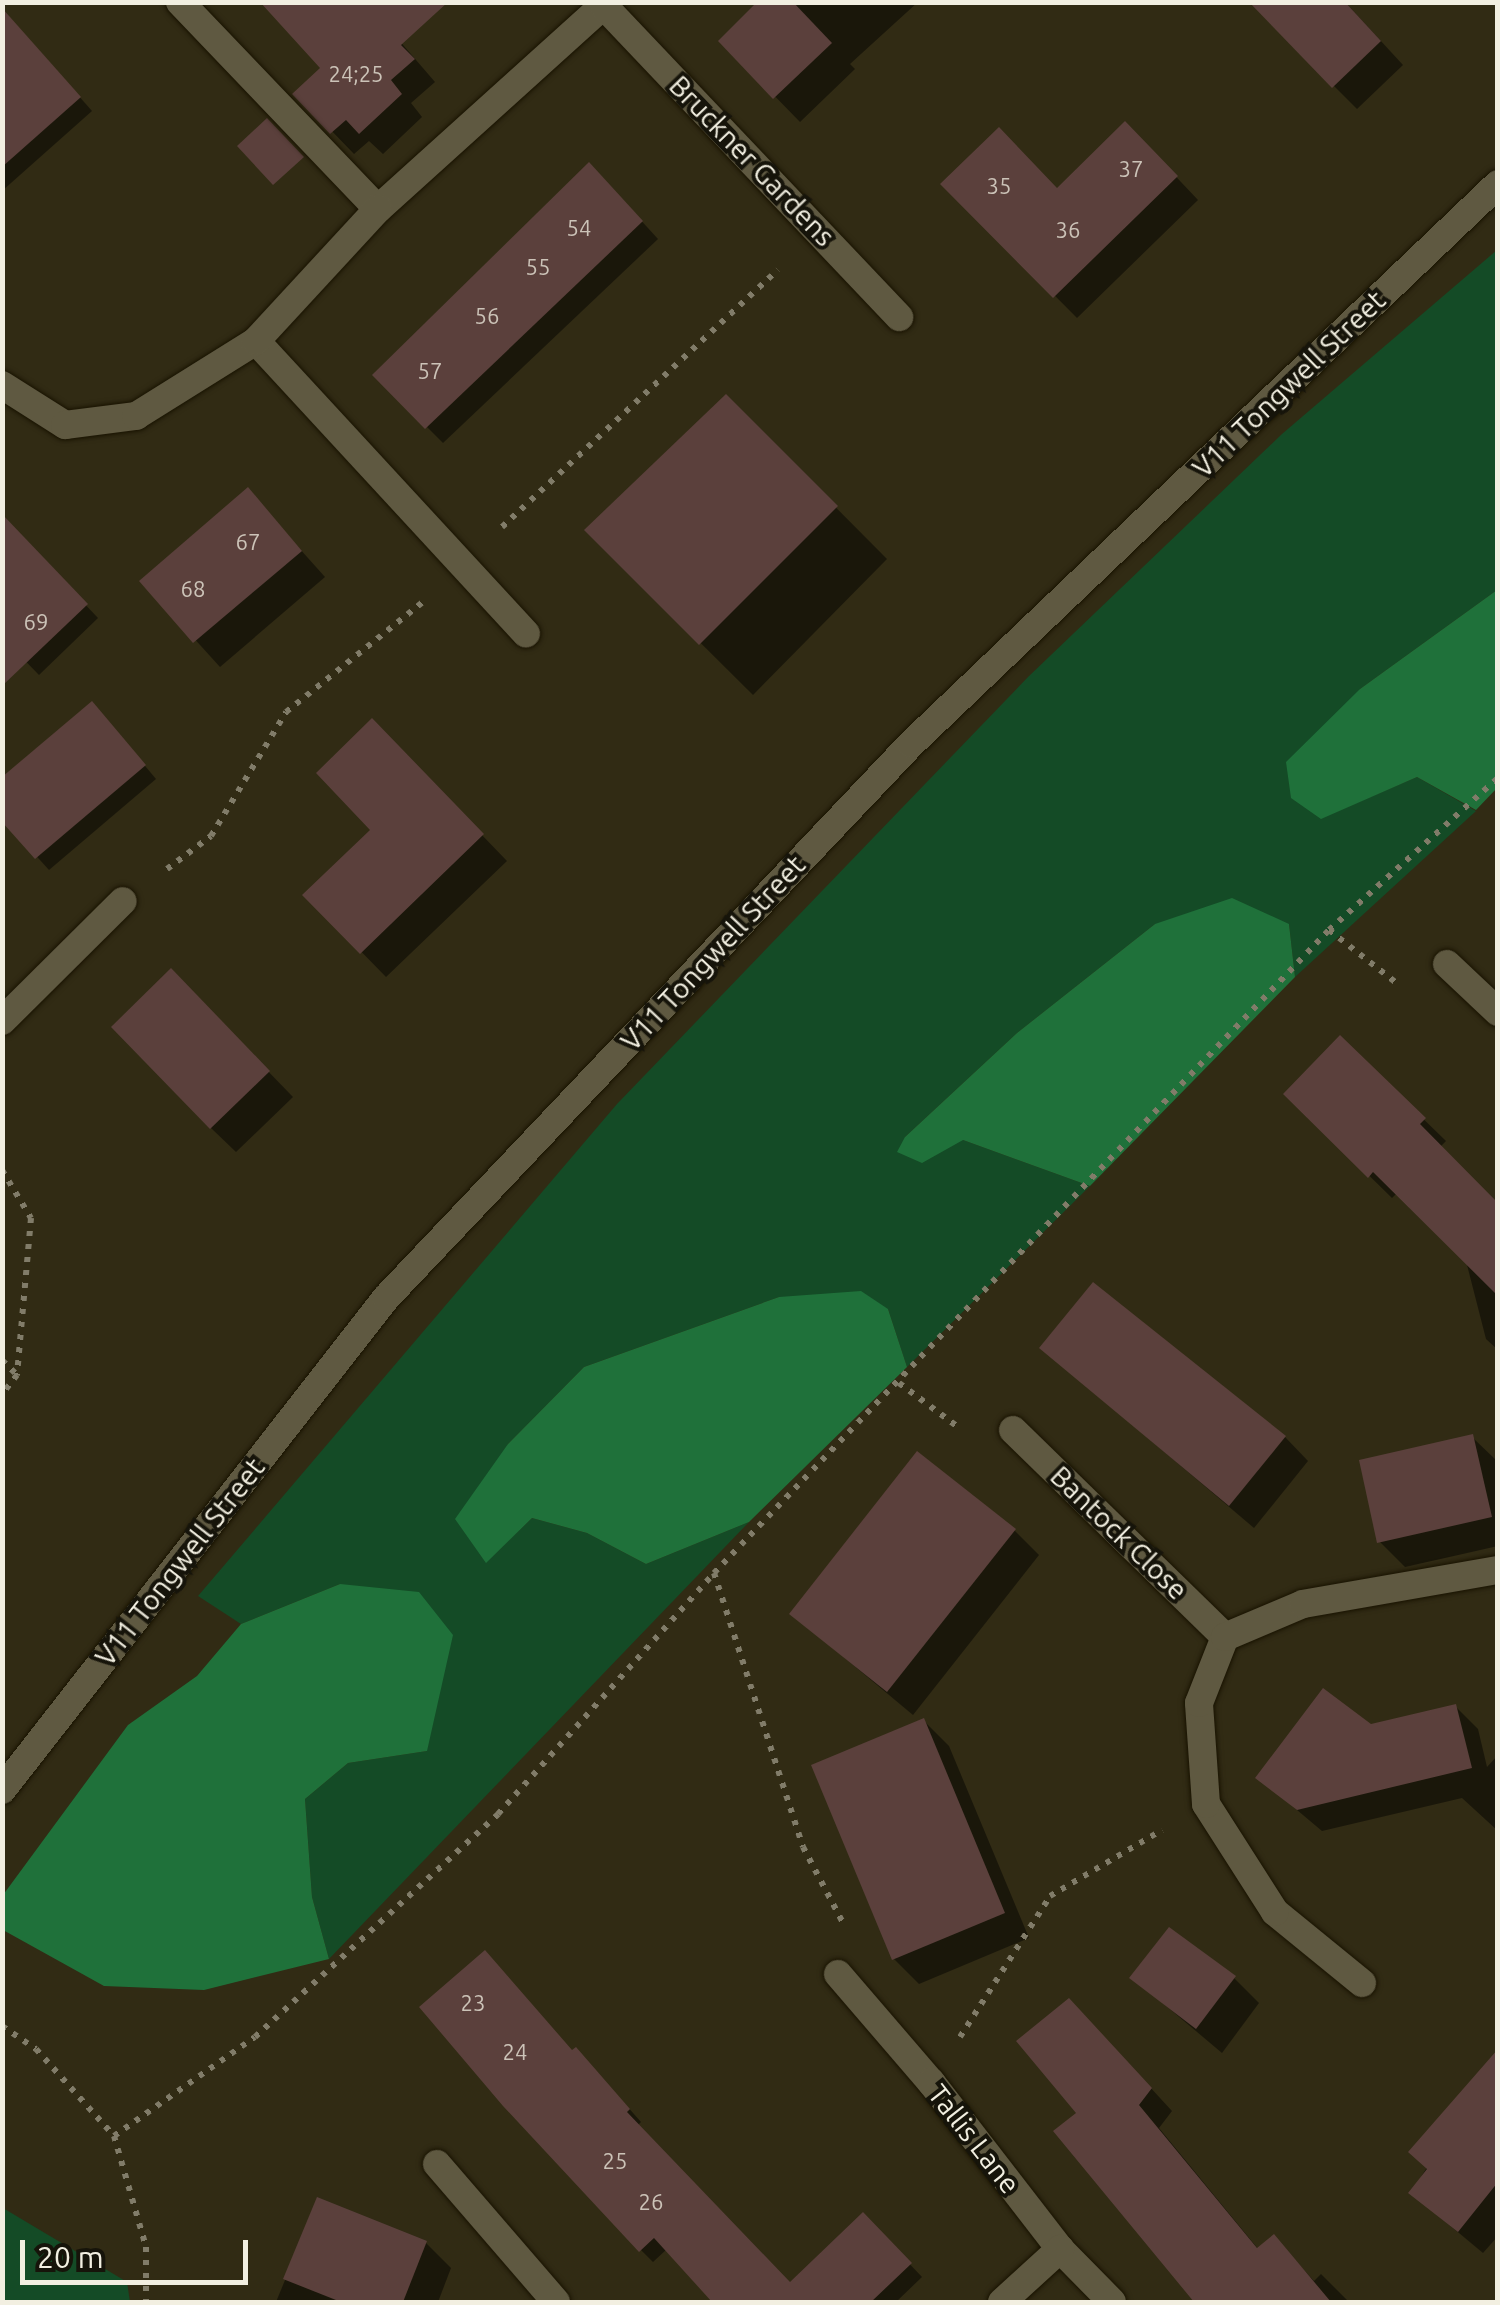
<!DOCTYPE html>
<style>
body{margin:0}
#map{position:relative;width:1500px;height:2305px;overflow:hidden;background:#312b14;font-family:Ubuntu,sans-serif}
div>[style]{position:absolute}
.green>*{inset:0;background:#144b26}
.forest>*{inset:0;background:#1f713a}
.shadow>*{inset:0;background:#0007}
.building>*{inset:0;background:#5b403c}
.path>*{height:6px;margin-top:-3px;transform-origin:0;background:repeating-linear-gradient(90deg,#817c69 0 5px,transparent 0 13px)}
.roads{filter:drop-shadow(0 0 2px #191300) drop-shadow(0 0 2px #191300)}
.service>*{height:28px;margin:-14px;padding:0 14px;transform-origin:14px;border-radius:14px;background:#5f5941}
.minor>*{height:28px;margin:-14px;padding:0 14px;transform-origin:14px;border-radius:14px;background:#5f5941}
.tertiary>*{height:28px;margin:-14px;padding:0 14px;transform-origin:14px;border-radius:14px;background:#5f5941}
span{translate:-50% -50%;white-space:nowrap;text-align:center;line-height:1.15;-webkit-text-stroke:8px #16140a;paint-order:stroke}
.number-label{font-size:22px;color:#ccc3b8}
.number-label span{-webkit-text-stroke-width:0}
.street-label{font-size:28px;color:#f2efe1}
.frame{position:absolute;inset:0;border:5px solid #f2efe1;pointer-events:none}
.scale{position:absolute;left:20px;top:2240px;width:228px;height:45px;box-sizing:border-box;border:5px solid #f2efe1;border-top:0;padding-left:12px;font-size:30px;line-height:35px;white-space:nowrap;color:#f2efe1;-webkit-text-stroke:8px #16140a;paint-order:stroke}
</style>
<div id="map">
<div class="green">
<div style="clip-path:polygon(1497px 250px,1497px 590px,1360px 689px,1321px 818px,1417px 777px,1476px 811px,1295px 977px,1289px 924px,1155px 924px,1017px 1033px,905px 1137px,963px 1140px,1090px 1186px,907px 1367px,888px 1309px,779px 1297px,584px 1367px,508px 1444px,486px 1562px,532px 1518px,587px 1533px,646px 1564px,749px 1522px,329px 1959px,312px 1897px,305px 1799px,348px 1763px,427px 1751px,340px 1584px,241px 1624px,198px 1596px,617px 1104px,1028px 677px,1282px 434px)"></div>
<div style="clip-path:polygon(3px 2208px,127px 2282px,130px 2302px,3px 2302px)"></div>
</div>
<div class="forest">
<div style="clip-path:polygon(1497px 590px,1497px 788px,1476px 810px,1417px 777px,1321px 819px,1291px 798px,1286px 762px,1360px 689px)"></div>
<div style="clip-path:polygon(1232px 898px,1289px 924px,1295px 977px,1090px 1186px,963px 1140px,922px 1163px,897px 1152px,905px 1137px,1017px 1033px,1155px 924px)"></div>
<div style="clip-path:polygon(861px 1291px,888px 1309px,907px 1367px,749px 1522px,646px 1564px,587px 1533px,532px 1518px,486px 1563px,455px 1519px,508px 1444px,584px 1367px,779px 1297px)"></div>
<div style="clip-path:polygon(340px 1584px,419px 1592px,453px 1635px,427px 1751px,348px 1763px,305px 1799px,312px 1897px,329px 1959px,204px 1990px,104px 1986px,3px 1930px,3px 1895px,128px 1725px,197px 1676px,241px 1624px)"></div>
</div>
<div class="shadow">
<div style="clip-path:polygon(366px 2px,435px 82px,411px 103px,422px 117px,383px 154px,369px 141px,354px 154px,296px 94px,324px 68px)"></div>
<div style="clip-path:polygon(762px 2px,918px 2px,850px 64px,855px 69px,800px 122px,721px 41px)"></div>
<div style="clip-path:polygon(1250px 2px,1345px 2px,1403px 65px,1357px 109px)"></div>
<div style="clip-path:polygon(41px 53px,92px 111px,2px 191px,2px 64px)"></div>
<div style="clip-path:polygon(1147px 146px,1198px 200px,1077px 318px,944px 184px,1057px 191px)"></div>
<div style="clip-path:polygon(605px 181px,658px 239px,443px 443px,375px 375px)"></div>
<div style="clip-path:polygon(726px 397px,887px 559px,753px 695px,587px 530px)"></div>
<div style="clip-path:polygon(248px 491px,325px 577px,220px 667px,142px 581px)"></div>
<div style="clip-path:polygon(2px 517px,98px 618px,39px 675px,2px 637px)"></div>
<div style="clip-path:polygon(104px 717px,156px 779px,49px 870px,2px 818px)"></div>
<div style="clip-path:polygon(397px 747px,507px 861px,386px 977px,306px 895px,373px 830px)"></div>
<div style="clip-path:polygon(196px 997px,293px 1097px,236px 1152px,211px 1128px)"></div>
<div style="clip-path:polygon(1340px 1038px,1446px 1141px,1440px 1147px,1498px 1206px,1498px 1350px,1486px 1339px,1466px 1261px,1397px 1193px,1392px 1198px,1286px 1094px)"></div>
<div style="clip-path:polygon(1042px 1348px,1285px 1437px,1308px 1461px,1254px 1528px)"></div>
<div style="clip-path:polygon(1472px 1437px,1498px 1462px,1498px 1546px,1405px 1567px,1380px 1542px)"></div>
<div style="clip-path:polygon(1014px 1530px,1039px 1555px,913px 1715px,792px 1614px)"></div>
<div style="clip-path:polygon(1455px 1706px,1478px 1729px,1487px 1767px,1498px 1755px,1498px 1831px,1462px 1798px,1322px 1831px,1258px 1777px,1370px 1727px)"></div>
<div style="clip-path:polygon(924px 1721px,949px 1746px,1029px 1938px,919px 1984px,894px 1959px)"></div>
<div style="clip-path:polygon(1133px 1978px,1234px 1978px,1259px 2003px,1222px 2053px)"></div>
<div style="clip-path:polygon(1090px 2022px,1172px 2111px,1159px 2128px,1259px 2250px,1274px 2237px,1314px 2281px,1321px 2274px,1349px 2302px,1241px 2302px,1234px 2294px,1223px 2302px,1199px 2302px,1188px 2292px,1079px 2113px)"></div>
<div style="clip-path:polygon(573px 2053px,588px 2062px,641px 2122px,637px 2126px,790px 2285px,863px 2215px,922px 2277px,896px 2302px,715px 2302px,667px 2249px,653px 2262px,641px 2250px)"></div>
<div style="clip-path:polygon(1498px 2053px,1498px 2236px,1483px 2253px,1411px 2193px)"></div>
<div style="clip-path:polygon(318px 2200px,426px 2243px,451px 2268px,438px 2302px,276px 2302px)"></div>
</div>
<div class="building">
<div style="clip-path:polygon(260px 2px,448px 2px,401px 45px,415px 59px,391px 80px,402px 94px,359px 134px,346px 120px,330px 134px,292px 94px,320px 68px)"></div>
<div style="clip-path:polygon(757px 2px,793px 2px,832px 43px,773px 99px,718px 41px)"></div>
<div style="clip-path:polygon(1249px 2px,1345px 2px,1381px 41px,1332px 88px)"></div>
<div style="clip-path:polygon(2px 8px,81px 97px,2px 167px)"></div>
<div style="clip-path:polygon(267px 118px,304px 157px,273px 185px,237px 146px)"></div>
<div style="clip-path:polygon(1125px 121px,1178px 176px,1053px 298px,940px 184px,999px 127px,1057px 188px)"></div>
<div style="clip-path:polygon(589px 162px,643px 221px,425px 429px,372px 375px)"></div>
<div style="clip-path:polygon(726px 394px,838px 506px,699px 645px,584px 530px)"></div>
<div style="clip-path:polygon(248px 487px,302px 551px,193px 643px,139px 581px)"></div>
<div style="clip-path:polygon(2px 514px,88px 604px,2px 686px)"></div>
<div style="clip-path:polygon(92px 701px,146px 765px,35px 859px,2px 822px,2px 777px)"></div>
<div style="clip-path:polygon(372px 718px,484px 834px,360px 954px,302px 895px,370px 830px,316px 773px)"></div>
<div style="clip-path:polygon(171px 968px,270px 1071px,210px 1129px,111px 1027px)"></div>
<div style="clip-path:polygon(1340px 1035px,1426px 1118px,1420px 1124px,1498px 1203px,1498px 1296px,1373px 1172px,1368px 1178px,1283px 1094px)"></div>
<div style="clip-path:polygon(1093px 1282px,1286px 1436px,1229px 1506px,1039px 1348px)"></div>
<div style="clip-path:polygon(1473px 1434px,1492px 1517px,1377px 1543px,1359px 1460px)"></div>
<div style="clip-path:polygon(917px 1451px,1016px 1529px,887px 1692px,789px 1614px)"></div>
<div style="clip-path:polygon(1323px 1688px,1371px 1724px,1456px 1704px,1472px 1768px,1297px 1810px,1255px 1778px)"></div>
<div style="clip-path:polygon(924px 1718px,1005px 1913px,892px 1960px,811px 1765px)"></div>
<div style="clip-path:polygon(1169px 1927px,1236px 1976px,1196px 2029px,1129px 1978px)"></div>
<div style="clip-path:polygon(485px 1950px,572px 2050px,576px 2047px,630px 2109px,627px 2112px,790px 2282px,863px 2212px,912px 2263px,871px 2302px,712px 2302px,654px 2238px,639px 2252px,503px 2106px,419px 2007px)"></div>
<div style="clip-path:polygon(1069px 1998px,1152px 2088px,1139px 2105px,1257px 2248px,1274px 2234px,1331px 2302px,1194px 2302px,1053px 2131px,1076px 2113px,1016px 2041px)"></div>
<div style="clip-path:polygon(1498px 2049px,1498px 2182px,1458px 2232px,1408px 2193px,1427px 2169px,1408px 2152px)"></div>
<div style="clip-path:polygon(317px 2197px,427px 2241px,403px 2302px,341px 2302px,283px 2279px)"></div>
</div>
<div class="path">
<div style="left:502px;top:527px;width:377px;rotate:-43deg"></div>
<div style="left:167px;top:869px;width:55px;rotate:-36.9deg"></div>
<div style="left:211px;top:836px;width:145px;rotate:-58.8deg"></div>
<div style="left:286px;top:712px;width:177px;rotate:-38.8deg"></div>
<div style="left:1329px;top:930px;width:84px;rotate:38.2deg"></div>
<div style="left:2px;top:1170px;width:56px;rotate:58.9deg"></div>
<div style="left:31px;top:1218px;width:158px;rotate:95.1deg"></div>
<div style="left:17px;top:1375px;width:24px;rotate:128deg"></div>
<div style="left:2px;top:1360px;width:20px;rotate:45deg"></div>
<div style="left:899px;top:1383px;width:74px;rotate:36.7deg"></div>
<div style="left:714px;top:1573px;width:288px;rotate:72deg"></div>
<div style="left:803px;top:1847px;width:86px;rotate:62.2deg"></div>
<div style="left:2px;top:2026px;width:41px;rotate:34.1deg"></div>
<div style="left:36px;top:2049px;width:117px;rotate:48.1deg"></div>
<div style="left:114px;top:2136px;width:116px;rotate:73.9deg"></div>
<div style="left:146px;top:2247px;width:55px;rotate:90deg"></div>
<div style="left:960px;top:2037px;width:167px;rotate:-57.4deg"></div>
<div style="left:1050px;top:1896px;width:130px;rotate:-30.5deg"></div>
<div style="left:114px;top:2136px;width:172px;rotate:-35.1deg"></div>
<div style="left:255px;top:2037px;width:330px;rotate:-42.5deg"></div>
<div style="left:498px;top:1814px;width:324px;rotate:-48.1deg"></div>
<div style="left:714px;top:1573px;width:890px;rotate:-46.28deg"></div>
<div style="left:1329px;top:930px;width:227px;rotate:-42deg"></div>
</div>
<div class="roads">
<div class="service">
<div style="left:2px;top:1021px;width:170px;rotate:-44.8deg"></div>
</div>
<div class="minor">
<div style="left:180px;top:2px;width:286px;rotate:46.3deg"></div>
<div style="left:378px;top:209px;width:309px;rotate:-42.1deg"></div>
<div style="left:604px;top:6px;width:429px;rotate:46.5deg"></div>
<div style="left:256px;top:341px;width:398px;rotate:47.3deg"></div>
<div style="left:2px;top:385px;width:75px;rotate:32.4deg"></div>
<div style="left:65px;top:425px;width:72px;rotate:-7.2deg"></div>
<div style="left:136px;top:416px;width:142px;rotate:-32deg"></div>
<div style="left:256px;top:341px;width:180px;rotate:-47.3deg"></div>
<div style="left:1447px;top:964px;width:70px;rotate:43.3deg"></div>
<div style="left:1013px;top:1430px;width:296px;rotate:44.3deg"></div>
<div style="left:838px;top:1974px;width:143px;rotate:49.3deg"></div>
<div style="left:931px;top:2082px;width:211px;rotate:52.3deg"></div>
<div style="left:1060px;top:2249px;width:74px;rotate:45.5deg"></div>
<div style="left:1362px;top:1983px;width:112px;rotate:-140.8deg"></div>
<div style="left:1275px;top:1912px;width:128px;rotate:-122.6deg"></div>
<div style="left:1206px;top:1804px;width:101px;rotate:-94deg"></div>
<div style="left:1199px;top:1703px;width:71px;rotate:-68.5deg"></div>
<div style="left:1225px;top:1637px;width:85px;rotate:-22.9deg"></div>
<div style="left:1303px;top:1604px;width:198px;rotate:-9.9deg"></div>
<div style="left:437px;top:2164px;width:182px;rotate:49.2deg"></div>
<div style="left:1002px;top:2302px;width:79px;rotate:-42.4deg"></div>
</div>
<div class="tertiary">
<div style="left:2px;top:1790px;width:624px;rotate:-52.03deg"></div>
<div style="left:386px;top:1298px;width:763px;rotate:-46.54deg"></div>
<div style="left:911px;top:744px;width:811px;rotate:-43.65deg"></div>
</div>
</div>
<div class="number-label">
<span style="left:356px;top:74px">24;25</span>
<span style="left:1131px;top:169px">37</span>
<span style="left:999px;top:186px">35</span>
<span style="left:579px;top:228px">54</span>
<span style="left:1068px;top:230px">36</span>
<span style="left:538px;top:267px">55</span>
<span style="left:487px;top:316px">56</span>
<span style="left:430px;top:371px">57</span>
<span style="left:248px;top:542px">67</span>
<span style="left:193px;top:589px">68</span>
<span style="left:36px;top:622px">69</span>
<span style="left:473px;top:2003px">23</span>
<span style="left:515px;top:2052px">24</span>
<span style="left:615px;top:2161px">25</span>
<span style="left:651px;top:2202px">26</span>
</div>
<div class="street-label">
<span style="left:752px;top:161px;rotate:46deg">Bruckner Gardens</span>
<span style="left:1289px;top:384px;rotate:-44deg">V11 Tongwell Street</span>
<span style="left:713px;top:953px;rotate:-47deg">V11 Tongwell Street</span>
<span style="left:1119px;top:1533px;rotate:44deg">Bantock Close</span>
<span style="left:180px;top:1562px;rotate:-52deg">V11 Tongwell Street</span>
<span style="left:974px;top:2139px;rotate:52deg">Tallis Lane</span>
</div>
<div class="frame"></div>
<div class="scale">20 m</div>
</div>
